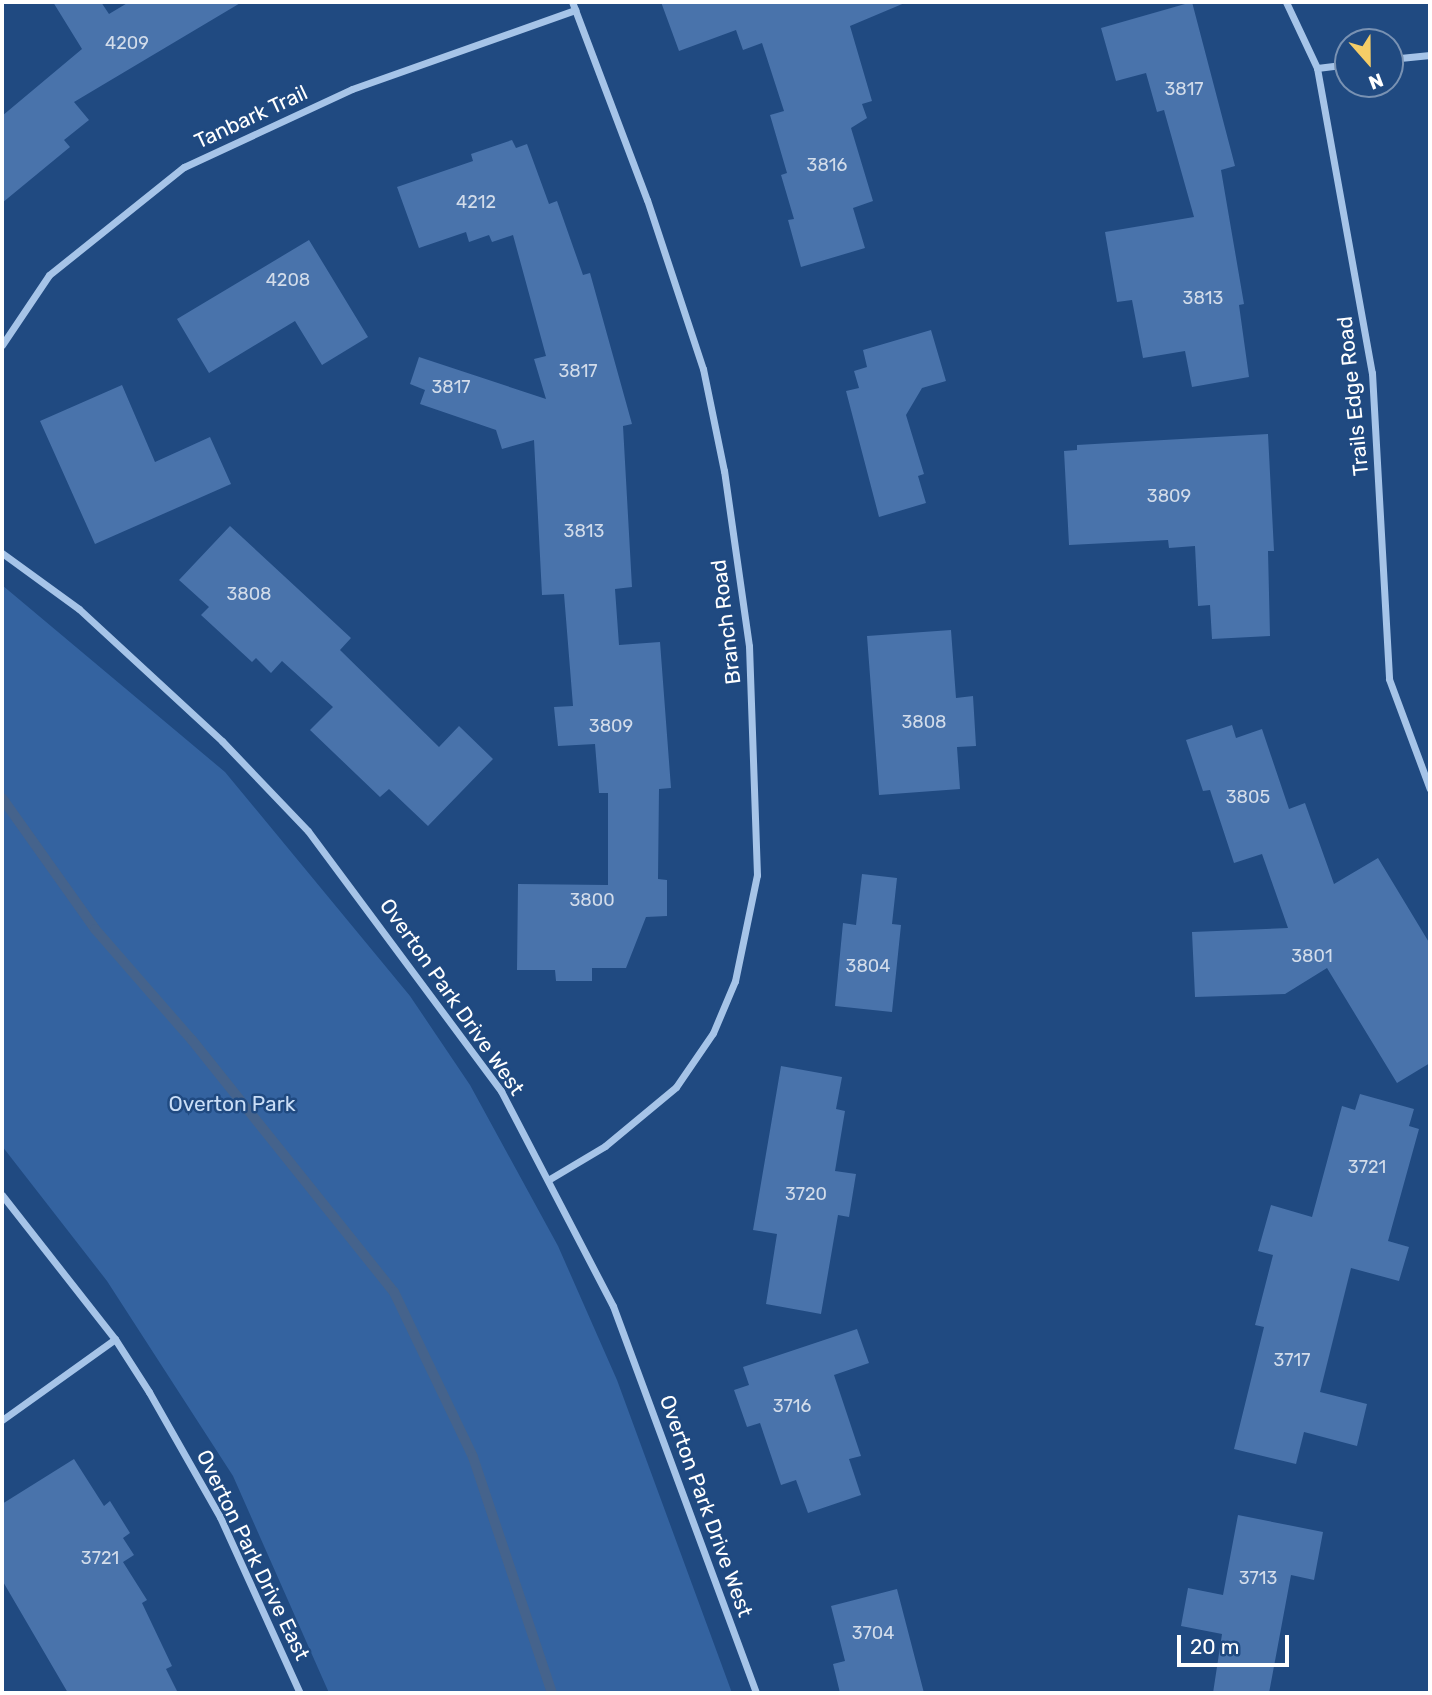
<!DOCTYPE html>
<style>
body{margin:0}
#map{position:relative;width:1432px;height:1695px;overflow:hidden;background:#204a81;font-family:Rubik,sans-serif}
div>[style]{position:absolute}
.green>*{inset:0;background:#3463a0}
.stream>*{height:10px;margin:-5px;padding:0 5px;transform-origin:5px;border-radius:5px;background:#45638c}
.building>*{inset:0;background:#4973ab}
.street>*{height:7px;margin:-3.5px;padding:0 3.5px;transform-origin:3.5px;border-radius:3.5px;background:#a6c4e8}
span{translate:-50% -50%;white-space:nowrap;text-align:center;line-height:1.15;-webkit-text-stroke:5px #204a81;paint-order:stroke}
.number-label{font-size:18px;color:#d2dcea}
.number-label span{-webkit-text-stroke-width:0}
.street-label{font-size:21px;color:#fff}
.park-label{font-size:21px;color:#cadef6}
.frame{position:absolute;inset:0;border:4px solid #fff;pointer-events:none}
.north{position:absolute;left:1334px;top:28px;width:70px;height:70px;box-sizing:border-box;background:#204a81;border:2px solid #7992b3;border-radius:50%;rotate:159deg;font-size:19px;font-weight:700;line-height:28px;text-align:center;color:#fff}
.north::after{content:'';display:block;margin:auto;width:24px;height:32px;background:#f5cd67;clip-path:polygon(50% 0,100% 100%,50% 72%,0 100%)}
.scale{position:absolute;left:1177px;top:1635px;width:112px;height:32px;box-sizing:border-box;border:4px solid #fff;border-top:0;padding-left:9px;font-size:21px;line-height:24px;white-space:nowrap;color:#fff;-webkit-text-stroke:5px #204a81;paint-order:stroke}
</style>
<div id="map">
<div class="green">
<div style="clip-path:polygon(2px 585px,225px 772px,410px 996px,470px 1085px,558px 1246px,617px 1380px,732px 1693px,329px 1693px,233px 1476px,107px 1281px,2px 1146px)"></div>
</div>
<div class="stream">
<div style="left:2px;top:798px;width:161px;rotate:54.6deg"></div>
<div style="left:95px;top:929px;width:147px;rotate:48.9deg"></div>
<div style="left:192px;top:1040px;width:323px;rotate:51.3deg"></div>
<div style="left:394px;top:1292px;width:183px;rotate:64.4deg"></div>
<div style="left:473px;top:1457px;width:249px;rotate:71.5deg"></div>
</div>
<div class="building">
<div style="clip-path:polygon(53px 2px,101px 2px,109px 14px,129px 2px,242px 2px,74px 102px,89px 120px,64px 140px,70px 147px,2px 203px,2px 116px,82px 49px)"></div>
<div style="clip-path:polygon(661px 2px,907px 2px,850px 26px,872px 101px,862px 104px,867px 118px,851px 128px,873px 201px,853px 208px,865px 248px,801px 267px,788px 220px,794px 219px,781px 175px,787px 173px,770px 115px,784px 111px,762px 43px,743px 50px,736px 30px,679px 51px)"></div>
<div style="clip-path:polygon(1192px 2px,1235px 166px,1221px 170px,1244px 304px,1239px 305px,1249px 377px,1192px 387px,1185px 351px,1143px 358px,1132px 300px,1117px 302px,1105px 232px,1194px 217px,1164px 110px,1157px 112px,1146px 73px,1116px 81px,1101px 28px)"></div>
<div style="clip-path:polygon(512px 140px,516px 148px,527px 144px,549px 204px,557px 201px,583px 275px,590px 273px,632px 424px,623px 426px,632px 587px,615px 589px,619px 645px,660px 642px,671px 788px,659px 789px,658px 879px,667px 880px,667px 916px,646px 917px,626px 968px,592px 968px,592px 981px,556px 981px,555px 970px,517px 970px,518px 884px,608px 885px,608px 793px,599px 793px,595px 744px,558px 746px,554px 707px,573px 706px,564px 594px,542px 595px,534px 440px,502px 449px,496px 430px,420px 404px,425px 390px,410px 384px,419px 357px,546px 399px,534px 359px,546px 356px,513px 235px,492px 242px,489px 235px,469px 242px,466px 232px,419px 248px,397px 187px,473px 161px,471px 154px)"></div>
<div style="clip-path:polygon(309px 240px,368px 337px,322px 365px,295px 321px,209px 373px,177px 319px)"></div>
<div style="clip-path:polygon(931px 330px,946px 381px,922px 388px,906px 415px,924px 474px,918px 476px,926px 503px,879px 517px,846px 391px,859px 388px,854px 371px,867px 367px,863px 350px)"></div>
<div style="clip-path:polygon(122px 385px,155px 462px,210px 437px,231px 484px,95px 544px,40px 421px)"></div>
<div style="clip-path:polygon(1268px 434px,1274px 551px,1268px 551px,1270px 636px,1212px 639px,1210px 605px,1198px 606px,1195px 546px,1169px 548px,1168px 540px,1069px 545px,1064px 451px,1077px 450px,1077px 445px)"></div>
<div style="clip-path:polygon(230px 526px,351px 638px,340px 650px,439px 747px,459px 726px,493px 759px,428px 826px,389px 789px,380px 797px,310px 730px,333px 707px,282px 661px,271px 673px,256px 658px,252px 662px,201px 615px,209px 607px,179px 580px)"></div>
<div style="clip-path:polygon(951px 630px,956px 698px,973px 696px,976px 746px,957px 747px,960px 789px,879px 795px,867px 636px)"></div>
<div style="clip-path:polygon(1232px 725px,1236px 738px,1262px 729px,1289px 809px,1305px 803px,1334px 884px,1378px 858px,1430px 944px,1430px 1063px,1397px 1083px,1327px 968px,1285px 994px,1195px 997px,1192px 932px,1288px 928px,1262px 854px,1234px 863px,1210px 790px,1203px 791px,1186px 740px)"></div>
<div style="clip-path:polygon(862px 874px,897px 878px,892px 924px,901px 925px,892px 1012px,835px 1006px,843px 923px,856px 925px)"></div>
<div style="clip-path:polygon(781px 1066px,842px 1077px,836px 1109px,845px 1111px,835px 1171px,856px 1174px,849px 1217px,838px 1215px,821px 1314px,766px 1304px,777px 1234px,753px 1230px)"></div>
<div style="clip-path:polygon(1360px 1094px,1414px 1109px,1409px 1126px,1419px 1129px,1388px 1241px,1409px 1247px,1399px 1281px,1351px 1268px,1320px 1392px,1367px 1404px,1357px 1446px,1304px 1432px,1296px 1464px,1234px 1449px,1264px 1327px,1255px 1325px,1273px 1255px,1258px 1251px,1271px 1205px,1312px 1217px,1342px 1106px,1355px 1110px)"></div>
<div style="clip-path:polygon(857px 1329px,869px 1363px,834px 1375px,861px 1456px,849px 1459px,861px 1495px,808px 1513px,796px 1480px,781px 1485px,760px 1423px,747px 1427px,734px 1390px,749px 1385px,743px 1367px)"></div>
<div style="clip-path:polygon(74px 1459px,104px 1506px,110px 1501px,130px 1533px,123px 1538px,134px 1555px,123px 1562px,147px 1600px,142px 1603px,172px 1666px,166px 1669px,178px 1693px,68px 1693px,2px 1580px,2px 1504px)"></div>
<div style="clip-path:polygon(1238px 1515px,1323px 1532px,1314px 1580px,1291px 1575px,1269px 1693px,1213px 1693px,1222px 1634px,1181px 1626px,1188px 1588px,1223px 1595px)"></div>
<div style="clip-path:polygon(897px 1589px,924px 1693px,840px 1693px,833px 1664px,845px 1661px,831px 1606px)"></div>
</div>
<div class="street">
<div style="left:1286px;top:2px;width:73px;rotate:64.8deg"></div>
<div style="left:1317px;top:68px;width:310px;rotate:79.8deg"></div>
<div style="left:1372px;top:373px;width:306px;rotate:86.8deg"></div>
<div style="left:1389px;top:679px;width:117px;rotate:69.6deg"></div>
<div style="left:1390px;top:59px;width:40px;rotate:-5.7deg"></div>
<div style="left:1317px;top:68px;width:31px;rotate:-7deg"></div>
<div style="left:2px;top:345px;width:84px;rotate:-56.1deg"></div>
<div style="left:49px;top:275px;width:173px;rotate:-38.7deg"></div>
<div style="left:184px;top:167px;width:185px;rotate:-24.9deg"></div>
<div style="left:352px;top:89px;width:237px;rotate:-19.5deg"></div>
<div style="left:2px;top:553px;width:95px;rotate:36deg"></div>
<div style="left:79px;top:609px;width:195px;rotate:42.7deg"></div>
<div style="left:222px;top:741px;width:124px;rotate:46.3deg"></div>
<div style="left:308px;top:831px;width:324px;rotate:53.4deg"></div>
<div style="left:501px;top:1091px;width:242px;rotate:62.5deg"></div>
<div style="left:613px;top:1306px;width:413px;rotate:69.7deg"></div>
<div style="left:548px;top:1180px;width:66px;rotate:-30.8deg"></div>
<div style="left:605px;top:1146px;width:92px;rotate:-39.7deg"></div>
<div style="left:676px;top:1087px;width:65px;rotate:-55.6deg"></div>
<div style="left:713px;top:1033px;width:56px;rotate:-67.1deg"></div>
<div style="left:735px;top:981px;width:108px;rotate:-78.3deg"></div>
<div style="left:757px;top:875px;width:229px;rotate:-92deg"></div>
<div style="left:749px;top:646px;width:177px;rotate:-98.1deg"></div>
<div style="left:724px;top:471px;width:104px;rotate:-101.6deg"></div>
<div style="left:703px;top:369px;width:178px;rotate:-108.3deg"></div>
<div style="left:647px;top:200px;width:212px;rotate:-110.7deg"></div>
<div style="left:2px;top:1195px;width:183px;rotate:51.9deg"></div>
<div style="left:115px;top:1339px;width:63px;rotate:57.3deg"></div>
<div style="left:149px;top:1392px;width:144px;rotate:60.4deg"></div>
<div style="left:220px;top:1517px;width:193px;rotate:65.6deg"></div>
<div style="left:2px;top:1420px;width:139px;rotate:-35.6deg"></div>
</div>
<div class="number-label">
<span style="left:127px;top:43px">4209</span>
<span style="left:1184px;top:89px">3817</span>
<span style="left:827px;top:165px">3816</span>
<span style="left:476px;top:202px">4212</span>
<span style="left:288px;top:280px">4208</span>
<span style="left:1203px;top:298px">3813</span>
<span style="left:578px;top:371px">3817</span>
<span style="left:451px;top:387px">3817</span>
<span style="left:1169px;top:496px">3809</span>
<span style="left:584px;top:531px">3813</span>
<span style="left:249px;top:594px">3808</span>
<span style="left:924px;top:722px">3808</span>
<span style="left:611px;top:726px">3809</span>
<span style="left:1248px;top:797px">3805</span>
<span style="left:592px;top:900px">3800</span>
<span style="left:1312px;top:956px">3801</span>
<span style="left:868px;top:966px">3804</span>
<span style="left:1367px;top:1167px">3721</span>
<span style="left:806px;top:1194px">3720</span>
<span style="left:1292px;top:1360px">3717</span>
<span style="left:792px;top:1406px">3716</span>
<span style="left:100px;top:1558px">3721</span>
<span style="left:1258px;top:1578px">3713</span>
<span style="left:873px;top:1633px">3704</span>
</div>
<div class="street-label">
<span style="left:251px;top:117px;rotate:-25deg">Tanbark Trail</span>
<span style="left:1353px;top:396px;rotate:-96deg">Trails Edge Road</span>
<span style="left:726px;top:622px;rotate:-97deg">Branch Road</span>
<span style="left:452px;top:997px;rotate:55deg">Overton Park Drive West</span>
<span style="left:706px;top:1506px;rotate:70deg">Overton Park Drive West</span>
<span style="left:253px;top:1555px;rotate:64deg">Overton Park Drive East</span>
</div>
<div class="park-label">
<span style="left:232px;top:1104px">Overton Park</span>
</div>
<div class="frame"></div>
<div class="north">N</div>
<div class="scale">20 m</div>
</div>
